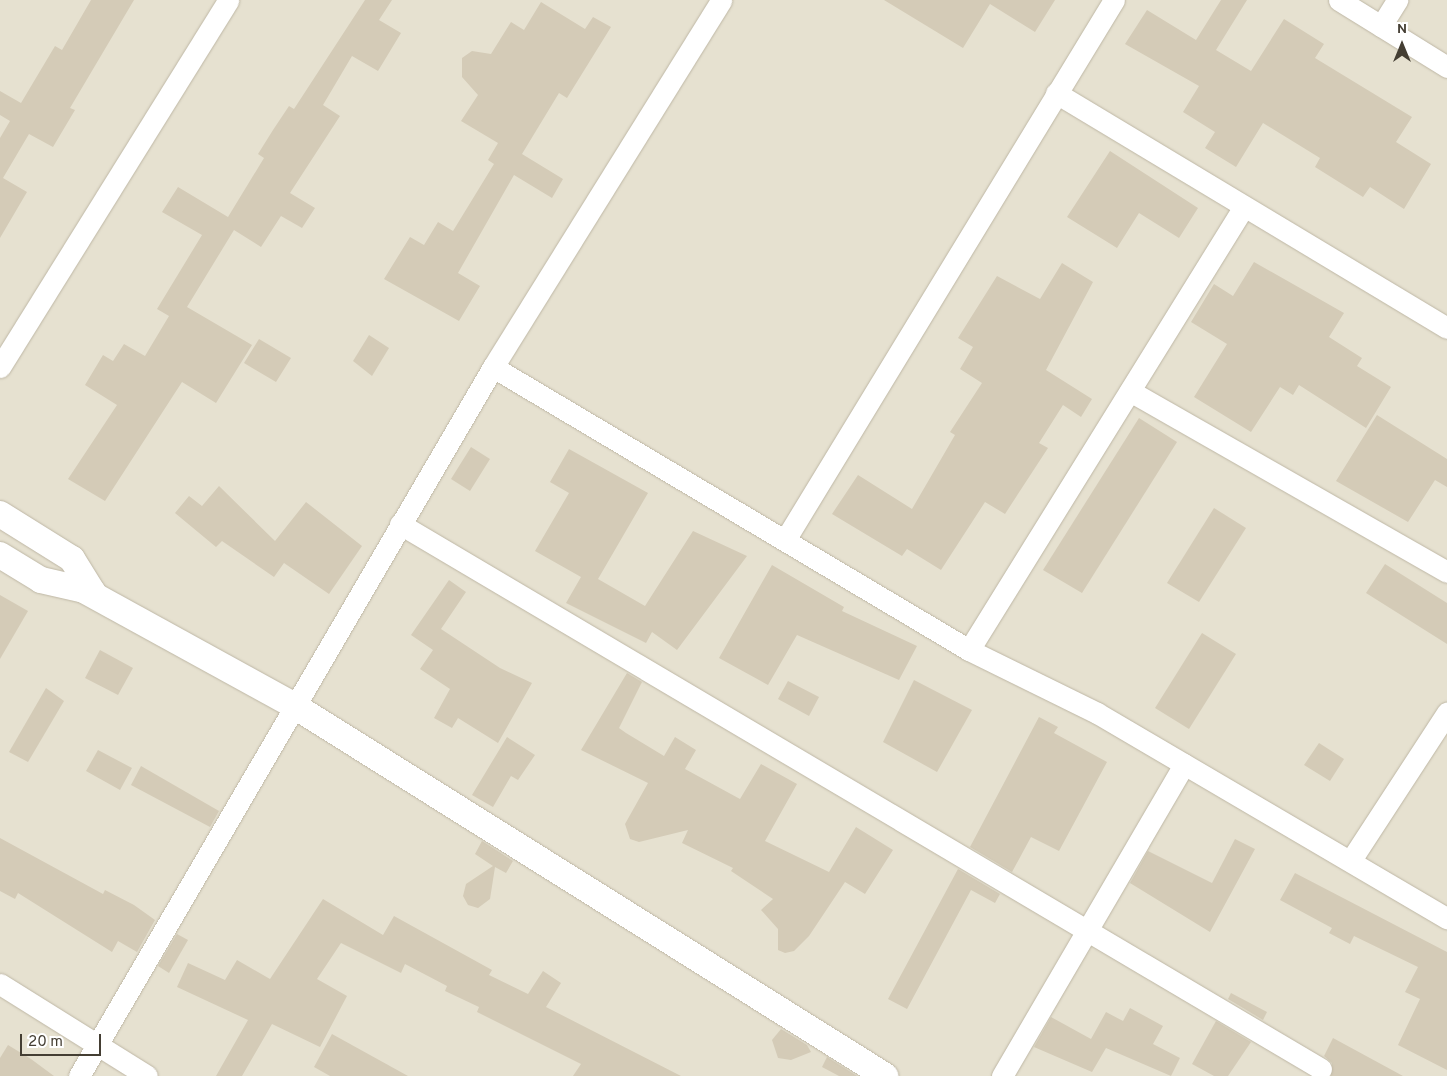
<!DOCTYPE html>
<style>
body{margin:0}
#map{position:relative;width:1447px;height:1076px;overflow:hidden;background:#f2eee2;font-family:Overpass,sans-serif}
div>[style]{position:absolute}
.residential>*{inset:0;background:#e6e1d0}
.building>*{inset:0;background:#d4cbb7}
.roads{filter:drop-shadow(0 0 1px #beb7a5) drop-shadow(0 0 1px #beb7a5)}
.minor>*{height:21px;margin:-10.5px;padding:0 10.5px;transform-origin:10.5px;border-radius:10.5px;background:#fff}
.tertiary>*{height:26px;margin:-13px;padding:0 13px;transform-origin:13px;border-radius:13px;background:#fff}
span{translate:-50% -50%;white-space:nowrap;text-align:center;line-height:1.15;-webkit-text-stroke:4.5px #fff;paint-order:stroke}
.north{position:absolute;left:1377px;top:20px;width:50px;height:50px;-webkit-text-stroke:4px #fff;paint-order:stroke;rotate:0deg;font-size:14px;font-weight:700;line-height:20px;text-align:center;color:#443e33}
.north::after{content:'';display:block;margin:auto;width:18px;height:22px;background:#443e33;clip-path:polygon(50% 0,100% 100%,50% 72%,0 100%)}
.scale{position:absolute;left:20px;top:1034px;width:81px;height:22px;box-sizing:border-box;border:2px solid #443e33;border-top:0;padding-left:6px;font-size:15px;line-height:18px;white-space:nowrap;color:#443e33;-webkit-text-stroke:4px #fff;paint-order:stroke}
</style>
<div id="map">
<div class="residential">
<div style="clip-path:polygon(0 0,1447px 0,1447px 1076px,0 1076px)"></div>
</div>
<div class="building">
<div style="clip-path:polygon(91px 0,134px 0,70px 108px,75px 110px,53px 147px,29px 134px,3px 178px,27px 192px,0 238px,0 138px,10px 121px,0 115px,0 91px,21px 103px,55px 46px,62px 50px)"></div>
<div style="clip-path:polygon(365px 0,392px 0,379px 20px,401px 33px,378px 71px,352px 56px,323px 105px,340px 116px,290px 193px,315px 208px,302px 228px,281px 216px,261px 247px,234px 230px,187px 307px,252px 345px,216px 403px,182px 382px,105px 501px,68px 479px,117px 405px,85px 385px,103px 355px,113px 361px,124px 344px,145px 356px,169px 316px,157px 309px,202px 235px,162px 212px,178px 187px,228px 217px,264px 158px,258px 154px,273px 130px,289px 106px,294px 109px)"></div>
<div style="clip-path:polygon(884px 0,1055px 0,1035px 32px,990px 4px,963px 48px)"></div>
<div style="clip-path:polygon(1221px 0,1247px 0,1216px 50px,1251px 71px,1284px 19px,1324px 44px,1315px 58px,1412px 117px,1396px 142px,1431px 164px,1404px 209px,1370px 187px,1363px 197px,1315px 167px,1320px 158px,1263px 123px,1236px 167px,1205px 148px,1215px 132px,1183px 112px,1199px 86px,1125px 44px,1147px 10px,1196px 40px)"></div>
<div style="clip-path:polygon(541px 2px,585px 29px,593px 17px,611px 27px,567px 98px,559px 93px,522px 154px,563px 179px,552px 198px,514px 175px,458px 273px,480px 286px,459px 321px,384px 279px,410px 237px,424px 245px,438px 222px,453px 231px,494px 164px,488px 160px,498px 143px,461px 121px,478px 95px,462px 77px,462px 58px,472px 51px,491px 54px,511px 22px,524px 30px)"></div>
<div style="clip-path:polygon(1110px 151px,1198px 208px,1179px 238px,1139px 213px,1117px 248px,1067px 217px)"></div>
<div style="clip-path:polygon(1254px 262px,1344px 313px,1329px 337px,1362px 358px,1357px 366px,1391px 387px,1366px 428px,1299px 385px,1293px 395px,1280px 387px,1251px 432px,1194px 397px,1227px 344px,1191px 322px,1214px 284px,1233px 296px)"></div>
<div style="clip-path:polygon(1062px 263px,1093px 282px,1046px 370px,1092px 399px,1081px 417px,1063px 405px,1039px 443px,1048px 448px,1005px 514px,985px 502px,941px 570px,907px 549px,902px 556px,832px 514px,858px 475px,912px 509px,955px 435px,950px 432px,982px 383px,960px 369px,973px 347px,958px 338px,997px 276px,1040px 299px)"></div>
<div style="clip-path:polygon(369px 335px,389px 348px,372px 376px,353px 361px)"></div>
<div style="clip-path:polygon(259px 339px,291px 358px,276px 382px,244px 363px)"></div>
<div style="clip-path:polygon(1377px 415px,1447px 459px,1447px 487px,1435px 480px,1408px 522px,1336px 481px)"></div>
<div style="clip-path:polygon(1139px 418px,1177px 442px,1082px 593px,1043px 570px)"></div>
<div style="clip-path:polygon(471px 447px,490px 459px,470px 491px,451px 479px)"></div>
<div style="clip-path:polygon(569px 449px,648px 493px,598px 579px,645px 606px,693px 531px,747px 556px,677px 650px,652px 632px,646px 643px,566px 603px,581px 577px,535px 551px,569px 493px,550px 482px)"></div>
<div style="clip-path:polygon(219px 486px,275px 541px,306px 502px,362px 546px,329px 594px,284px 563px,274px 577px,222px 541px,216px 547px,175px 513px,189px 496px,202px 506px)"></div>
<div style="clip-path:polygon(1214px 508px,1246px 528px,1199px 602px,1167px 583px)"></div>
<div style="clip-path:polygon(1385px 564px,1447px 603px,1447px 644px,1366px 593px)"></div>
<div style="clip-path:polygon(772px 565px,844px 607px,842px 611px,917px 646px,899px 680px,797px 635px,768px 685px,719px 658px)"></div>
<div style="clip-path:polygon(449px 580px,466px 592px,441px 629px,500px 668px,532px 683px,498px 743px,458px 718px,452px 728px,434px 718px,450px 689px,420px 669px,433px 650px,411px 635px)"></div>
<div style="clip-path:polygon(0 595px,28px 611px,0 659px)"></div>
<div style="clip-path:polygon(1202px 633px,1236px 654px,1189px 729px,1155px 708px)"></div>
<div style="clip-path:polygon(100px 650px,133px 668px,118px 695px,85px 678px)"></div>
<div style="clip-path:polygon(627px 673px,642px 682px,619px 728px,626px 733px,664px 756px,675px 737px,696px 750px,685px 769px,740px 799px,761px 764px,797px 784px,765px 841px,829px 872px,856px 827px,893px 850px,865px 894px,845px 882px,809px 936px,794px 951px,785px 953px,778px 950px,778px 929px,761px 910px,773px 899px,731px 871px,733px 868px,682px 843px,688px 830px,639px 842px,630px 839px,625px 824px,648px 783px,581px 750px)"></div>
<div style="clip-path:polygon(914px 680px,972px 710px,937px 772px,883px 742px)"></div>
<div style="clip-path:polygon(788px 681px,819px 697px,809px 716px,778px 699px)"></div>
<div style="clip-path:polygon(46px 688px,64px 701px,28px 762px,9px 752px)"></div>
<div style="clip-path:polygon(1039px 717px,1058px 727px,1054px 733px,1107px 762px,1059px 851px,1031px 837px,1012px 872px,970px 847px)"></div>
<div style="clip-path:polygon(507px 737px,535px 755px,518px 780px,511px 776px,493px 807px,472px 795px)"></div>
<div style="clip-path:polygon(1319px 743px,1344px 759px,1330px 781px,1304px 765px)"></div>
<div style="clip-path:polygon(98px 750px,132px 768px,120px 790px,86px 771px)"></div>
<div style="clip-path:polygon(141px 766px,219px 811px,210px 827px,131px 785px)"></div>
<div style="clip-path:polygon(0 838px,103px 894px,105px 890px,134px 905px,155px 920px,137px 952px,118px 941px,112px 952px,18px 893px,15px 899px,0 891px)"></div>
<div style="clip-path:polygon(1235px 839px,1255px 849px,1210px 932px,1130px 883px,1148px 851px,1212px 883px)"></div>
<div style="clip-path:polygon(482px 841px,513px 861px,506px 873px,495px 867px,490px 899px,478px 908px,468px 905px,463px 896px,466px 884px,493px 866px,475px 854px)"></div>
<div style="clip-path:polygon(958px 869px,1000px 894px,995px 903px,971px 890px,907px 1009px,888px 999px)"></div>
<div style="clip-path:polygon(1295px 873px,1447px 952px,1447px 1070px,1398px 1045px,1420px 999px,1405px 992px,1418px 967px,1354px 936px,1350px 944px,1329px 933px,1332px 928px,1280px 900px)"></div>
<div style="clip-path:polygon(323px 899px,383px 935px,394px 916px,492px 970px,489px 975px,528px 994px,543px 971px,561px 983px,546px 1007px,681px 1076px,573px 1076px,581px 1064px,477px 1012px,479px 1007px,445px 991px,447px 986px,405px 964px,401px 973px,341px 943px,317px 979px,347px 996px,320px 1047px,272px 1024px,242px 1076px,216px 1076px,248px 1020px,177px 987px,188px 963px,225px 980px,237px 960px,270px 979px)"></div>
<div style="clip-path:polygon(177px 934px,188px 940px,169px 973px,158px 966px)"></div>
<div style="clip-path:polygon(1231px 993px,1267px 1012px,1263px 1020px,1228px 999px)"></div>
<div style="clip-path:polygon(1130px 1008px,1163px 1026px,1153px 1044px,1180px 1058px,1171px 1076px,1106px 1048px,1092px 1072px,1034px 1047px,1051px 1017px,1091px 1039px,1106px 1012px,1123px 1021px)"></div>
<div style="clip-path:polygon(1216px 1021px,1251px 1042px,1228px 1076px,1214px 1076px,1192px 1064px)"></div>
<div style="clip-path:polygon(781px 1029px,807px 1045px,811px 1052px,791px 1060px,778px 1058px,772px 1040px)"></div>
<div style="clip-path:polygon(332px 1034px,408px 1076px,330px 1076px,314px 1067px)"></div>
<div style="clip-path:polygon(1333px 1038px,1403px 1076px,1331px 1076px,1332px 1063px,1324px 1056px)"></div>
<div style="clip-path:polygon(8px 1045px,31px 1059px,54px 1076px,0 1076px,0 1058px)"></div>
<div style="clip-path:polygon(827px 1057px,857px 1076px,839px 1076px,822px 1067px)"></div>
</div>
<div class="roads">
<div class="minor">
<div style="left:1339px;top:0;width:127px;rotate:31.8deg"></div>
<div style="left:1381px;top:26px;width:31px;rotate:-58deg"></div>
<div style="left:1056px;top:93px;width:456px;rotate:31deg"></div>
<div style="left:0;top:367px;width:432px;rotate:-58.1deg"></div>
<div style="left:493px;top:367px;width:554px;rotate:30.73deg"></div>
<div style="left:969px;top:650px;width:143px;rotate:26.2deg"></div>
<div style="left:1097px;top:713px;width:406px;rotate:30.4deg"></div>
<div style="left:1130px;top:391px;width:365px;rotate:29.7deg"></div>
<div style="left:400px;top:524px;width:1070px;rotate:30.61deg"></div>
<div style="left:785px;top:540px;width:632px;rotate:-58.65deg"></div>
<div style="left:969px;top:650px;width:520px;rotate:-58.2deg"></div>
<div style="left:1351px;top:860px;width:176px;rotate:-56.9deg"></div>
<div style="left:0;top:984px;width:173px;rotate:32deg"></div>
<div style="left:79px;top:1076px;width:821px;rotate:-59.72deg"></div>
<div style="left:493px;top:367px;width:432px;rotate:-58.1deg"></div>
<div style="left:1002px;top:1076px;width:361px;rotate:-59.7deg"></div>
</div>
<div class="tertiary">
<div style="left:0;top:514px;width:85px;rotate:32deg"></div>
<div style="left:72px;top:559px;width:39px;rotate:58deg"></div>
<div style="left:0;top:555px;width:48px;rotate:31.4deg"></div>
<div style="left:41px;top:580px;width:53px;rotate:13deg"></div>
<div style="left:84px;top:590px;width:239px;rotate:28.8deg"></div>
<div style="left:293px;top:705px;width:699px;rotate:32.07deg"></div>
</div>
</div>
<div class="north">N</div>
<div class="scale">20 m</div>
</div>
